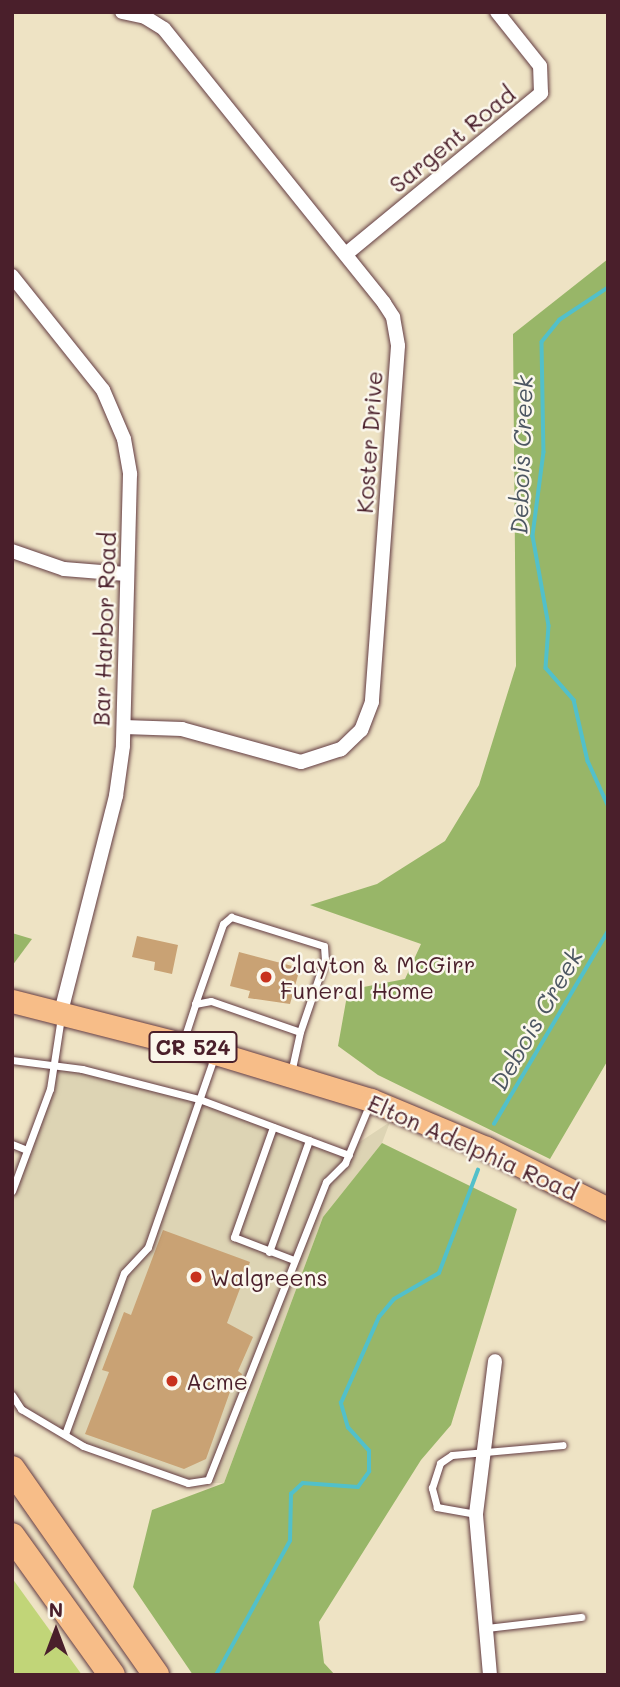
<!DOCTYPE html>
<style>
body{margin:0}
#map{position:relative;width:620px;height:1687px;overflow:hidden;background:#eee3c4;font-family:Mali,sans-serif}
div>[style]{position:absolute}
.built>*{inset:0;background:#ddd4b4}
.green>*{inset:0;background:#c1d578}
.forest>*{inset:0;background:#98b668}
.stream>*{height:3.5px;margin:-1.75px;padding:0 1.75px;transform-origin:1.75px;border-radius:1.75px;background:#52c0ca}
.building>*{inset:0;background:#c9a274}
.roads{filter:drop-shadow(0 0 2px #633c42) drop-shadow(0 0 2px #633c42)}
.lane>*{height:7px;margin:-3.5px;padding:0 3.5px;transform-origin:3.5px;border-radius:3.5px;background:#fff}
.street>*{height:14px;margin:-7px;padding:0 7px;transform-origin:7px;border-radius:7px;background:#fff}
.primary>*{height:23px;margin:-11.5px;padding:0 11.5px;transform-origin:11.5px;border-radius:11.5px;background:#f7bd88}
.highway>*{height:26px;margin:-13px;padding:0 13px;transform-origin:13px;border-radius:13px;background:#f7bd88}
.dots>*{width:19px;height:19px;translate:-50% -50%;box-sizing:border-box;border:4px solid #fbf7ec;border-radius:50%}
span{translate:-50% -50%;white-space:nowrap;text-align:center;line-height:1.15;-webkit-text-stroke:5px #fbf7ec;paint-order:stroke}
.shield-label span{padding:2px 5px;background:#fbf7ec;border:2px solid;border-radius:5px;-webkit-text-stroke-width:0}
.shield-label{font-size:21px;color:#4a1f2b;font-weight:700}
.street-label{font-size:23px;color:#4a1f2b}
.poi-label{font-size:23px;color:#4a1f2b}
.left{translate:0 -50%;text-align:left}
.water-label{font-size:24px;color:#4d5763;font-style:italic}
.frame{position:absolute;inset:0;border:14px solid #4a1f2b;pointer-events:none}
.north{position:absolute;left:21px;top:1596px;width:70px;height:70px;-webkit-text-stroke:5px #fbf7ec;paint-order:stroke;rotate:0deg;font-size:19px;font-weight:700;line-height:28px;text-align:center;color:#4a1f2b}
.north::after{content:'';display:block;margin:auto;width:24px;height:32px;background:#4a1f2b;clip-path:polygon(50% 0,100% 100%,50% 72%,0 100%)}
</style>
<div id="map">
<div class="built">
<div style="clip-path:polygon(56px 1067px,199px 1099px,343px 1153px,390px 1122px,382px 1143px,323px 1217px,224px 1483px,188px 1483px,83px 1446px,21px 1409px,12px 1395px,12px 1188px)"></div>
</div>
<div class="green">
<div style="clip-path:polygon(12px 1578px,82px 1675px,12px 1675px)"></div>
</div>
<div class="forest">
<div style="clip-path:polygon(608px 259px,608px 1060px,550px 1159px,378px 1075px,338px 1046px,348px 990px,405px 979px,421px 944px,310px 905px,377px 884px,445px 841px,479px 785px,516px 666px,513px 334px)"></div>
<div style="clip-path:polygon(12px 933px,32px 939px,12px 966px)"></div>
<div style="clip-path:polygon(382px 1143px,517px 1209px,451px 1425px,421px 1460px,319px 1622px,324px 1663px,335px 1675px,193px 1675px,133px 1587px,152px 1510px,224px 1483px,323px 1217px)"></div>
</div>
<div class="stream">
<div style="left:608px;top:288px;width:58px;rotate:146.3deg"></div>
<div style="left:560px;top:320px;width:28px;rotate:129deg"></div>
<div style="left:542px;top:342px;width:110px;rotate:89deg"></div>
<div style="left:544px;top:452px;width:85px;rotate:97.5deg"></div>
<div style="left:533px;top:536px;width:91px;rotate:79.9deg"></div>
<div style="left:549px;top:626px;width:42px;rotate:94.1deg"></div>
<div style="left:546px;top:668px;width:43px;rotate:48.8deg"></div>
<div style="left:574px;top:700px;width:63px;rotate:77.1deg"></div>
<div style="left:588px;top:761px;width:48px;rotate:65.6deg"></div>
<div style="left:494px;top:1124px;width:224px;rotate:-59.4deg"></div>
<div style="left:216px;top:1675px;width:153px;rotate:-61.1deg"></div>
<div style="left:290px;top:1541px;width:47px;rotate:-88.8deg"></div>
<div style="left:291px;top:1494px;width:16px;rotate:-43deg"></div>
<div style="left:303px;top:1483px;width:55px;rotate:4.2deg"></div>
<div style="left:358px;top:1487px;width:19px;rotate:-54deg"></div>
<div style="left:369px;top:1472px;width:21px;rotate:-90deg"></div>
<div style="left:369px;top:1451px;width:31px;rotate:-132deg"></div>
<div style="left:348px;top:1428px;width:26px;rotate:-106deg"></div>
<div style="left:341px;top:1403px;width:94px;rotate:-66.2deg"></div>
<div style="left:379px;top:1317px;width:23px;rotate:-50deg"></div>
<div style="left:394px;top:1299px;width:52px;rotate:-30deg"></div>
<div style="left:439px;top:1273px;width:110px;rotate:-69.3deg"></div>
</div>
<div class="building">
<div style="clip-path:polygon(137px 936px,178px 945px,172px 974px,154px 970px,155px 962px,132px 957px)"></div>
<div style="clip-path:polygon(239px 952px,300px 968px,290px 1004px,248px 998px,250px 991px,230px 986px)"></div>
<div style="clip-path:polygon(163px 1230px,250px 1262px,227px 1323px,253px 1337px,238px 1371px,242px 1374px,237px 1391px,231px 1389px,206px 1459px,184px 1469px,85px 1434px,109px 1372px,102px 1370px,124px 1312px,131px 1315px)"></div>
</div>
<div class="roads">
<div class="lane">
<div style="left:195px;top:1004px;width:85px;rotate:-70.7deg"></div>
<div style="left:223px;top:924px;width:11px;rotate:-41deg"></div>
<div style="left:231px;top:917px;width:97px;rotate:17.3deg"></div>
<div style="left:324px;top:946px;width:13px;rotate:86deg"></div>
<div style="left:325px;top:959px;width:77px;rotate:108.9deg"></div>
<div style="left:183px;top:1042px;width:40px;rotate:-72deg"></div>
<div style="left:195px;top:1004px;width:16px;rotate:-11deg"></div>
<div style="left:211px;top:1001px;width:94px;rotate:19.2deg"></div>
<div style="left:300px;top:1032px;width:42px;rotate:102.4deg"></div>
<div style="left:12px;top:1060px;width:71px;rotate:7.3deg"></div>
<div style="left:82px;top:1069px;width:121px;rotate:14.4deg"></div>
<div style="left:199px;top:1099px;width:160px;rotate:20.5deg"></div>
<div style="left:273px;top:1127px;width:117px;rotate:109.5deg"></div>
<div style="left:234px;top:1237px;width:64px;rotate:21deg"></div>
<div style="left:12px;top:1144px;width:16px;rotate:22deg"></div>
<div style="left:12px;top:1191px;width:109px;rotate:-69.6deg"></div>
<div style="left:50px;top:1089px;width:73px;rotate:-81.3deg"></div>
<div style="left:269px;top:1252px;width:119px;rotate:-70.3deg"></div>
<div style="left:12px;top:1395px;width:17px;rotate:57deg"></div>
<div style="left:21px;top:1409px;width:72px;rotate:30.8deg"></div>
<div style="left:83px;top:1446px;width:111px;rotate:19.4deg"></div>
<div style="left:188px;top:1483px;width:20px;rotate:-9deg"></div>
<div style="left:208px;top:1480px;width:321px;rotate:-68.4deg"></div>
<div style="left:326px;top:1182px;width:27px;rotate:-45deg"></div>
<div style="left:345px;top:1163px;width:65px;rotate:-67.4deg"></div>
<div style="left:65px;top:1434px;width:171px;rotate:-69.9deg"></div>
<div style="left:124px;top:1273px;width:35px;rotate:-47deg"></div>
<div style="left:148px;top:1247px;width:201px;rotate:-70.8deg"></div>
<div style="left:476px;top:1514px;width:40px;rotate:-170deg"></div>
<div style="left:437px;top:1507px;width:20px;rotate:-105deg"></div>
<div style="left:432px;top:1488px;width:26px;rotate:-72deg"></div>
<div style="left:440px;top:1463px;width:14px;rotate:-34deg"></div>
<div style="left:452px;top:1455px;width:111px;rotate:-5.1deg"></div>
<div style="left:486px;top:1628px;width:96px;rotate:-6.6deg"></div>
</div>
<div class="street">
<div style="left:122px;top:12px;width:24px;rotate:12deg"></div>
<div style="left:145px;top:17px;width:22px;rotate:32deg"></div>
<div style="left:164px;top:29px;width:351px;rotate:51.2deg"></div>
<div style="left:384px;top:303px;width:17px;rotate:57deg"></div>
<div style="left:393px;top:317px;width:29px;rotate:80deg"></div>
<div style="left:398px;top:346px;width:357px;rotate:94.2deg"></div>
<div style="left:372px;top:702px;width:30px;rotate:111deg"></div>
<div style="left:361px;top:730px;width:28px;rotate:136deg"></div>
<div style="left:341px;top:749px;width:42px;rotate:162deg"></div>
<div style="left:301px;top:762px;width:123px;rotate:-164.5deg"></div>
<div style="left:182px;top:729px;width:58px;rotate:-178deg"></div>
<div style="left:346px;top:254px;width:253px;rotate:-39.5deg"></div>
<div style="left:541px;top:93px;width:27px;rotate:-92deg"></div>
<div style="left:540px;top:66px;width:69px;rotate:-128.5deg"></div>
<div style="left:12px;top:276px;width:146px;rotate:51.4deg"></div>
<div style="left:103px;top:390px;width:53px;rotate:66.8deg"></div>
<div style="left:124px;top:439px;width:36px;rotate:80deg"></div>
<div style="left:130px;top:474px;width:272px;rotate:91.5deg"></div>
<div style="left:123px;top:746px;width:50px;rotate:98deg"></div>
<div style="left:116px;top:796px;width:223px;rotate:104.3deg"></div>
<div style="left:12px;top:551px;width:55px;rotate:19.1deg"></div>
<div style="left:64px;top:569px;width:62px;rotate:4.6deg"></div>
<div style="left:490px;top:1675px;width:162px;rotate:-95deg"></div>
<div style="left:476px;top:1514px;width:154px;rotate:-82.9deg"></div>
</div>
<div class="primary">
<div style="left:12px;top:1001px;width:211px;rotate:14.3deg"></div>
<div style="left:216px;top:1053px;width:162px;rotate:16.9deg"></div>
<div style="left:371px;top:1100px;width:125px;rotate:22.7deg"></div>
<div style="left:486px;top:1148px;width:136px;rotate:26.6deg"></div>
</div>
<div class="highway">
<div style="left:12px;top:1469px;width:251px;rotate:55deg"></div>
<div style="left:12px;top:1536px;width:171px;rotate:54.3deg"></div>
</div>
</div>
<div class="dots">
<div style="left:266px;top:977px;background:#c8321e"></div>
<div style="left:196px;top:1277px;background:#c8321e"></div>
<div style="left:172px;top:1381px;background:#c8321e"></div>
</div>
<div class="shield-label">
<span style="left:193px;top:1047px">CR 524</span>
</div>
<div class="street-label">
<span style="left:452px;top:139px;rotate:-39deg">Sargent Road</span>
<span style="left:369px;top:442px;rotate:-86deg">Koster Drive</span>
<span style="left:104px;top:629px;rotate:-88deg">Bar Harbor Road</span>
<span style="left:473px;top:1147px;rotate:24deg">Elton Adelphia Road</span>
</div>
<div class="poi-label">
<span class="left" style="left:280px;top:977px">Clayton &amp; McGirr<br>Funeral Home</span>
<span class="left" style="left:210px;top:1277px">Walgreens</span>
<span class="left" style="left:186px;top:1381px">Acme</span>
</div>
<div class="water-label">
<span style="left:521px;top:455px;rotate:-88deg">Debois Creek</span>
<span style="left:536px;top:1019px;rotate:-60deg">Debois Creek</span>
</div>
<div class="frame"></div>
<div class="north">N</div>
</div>
